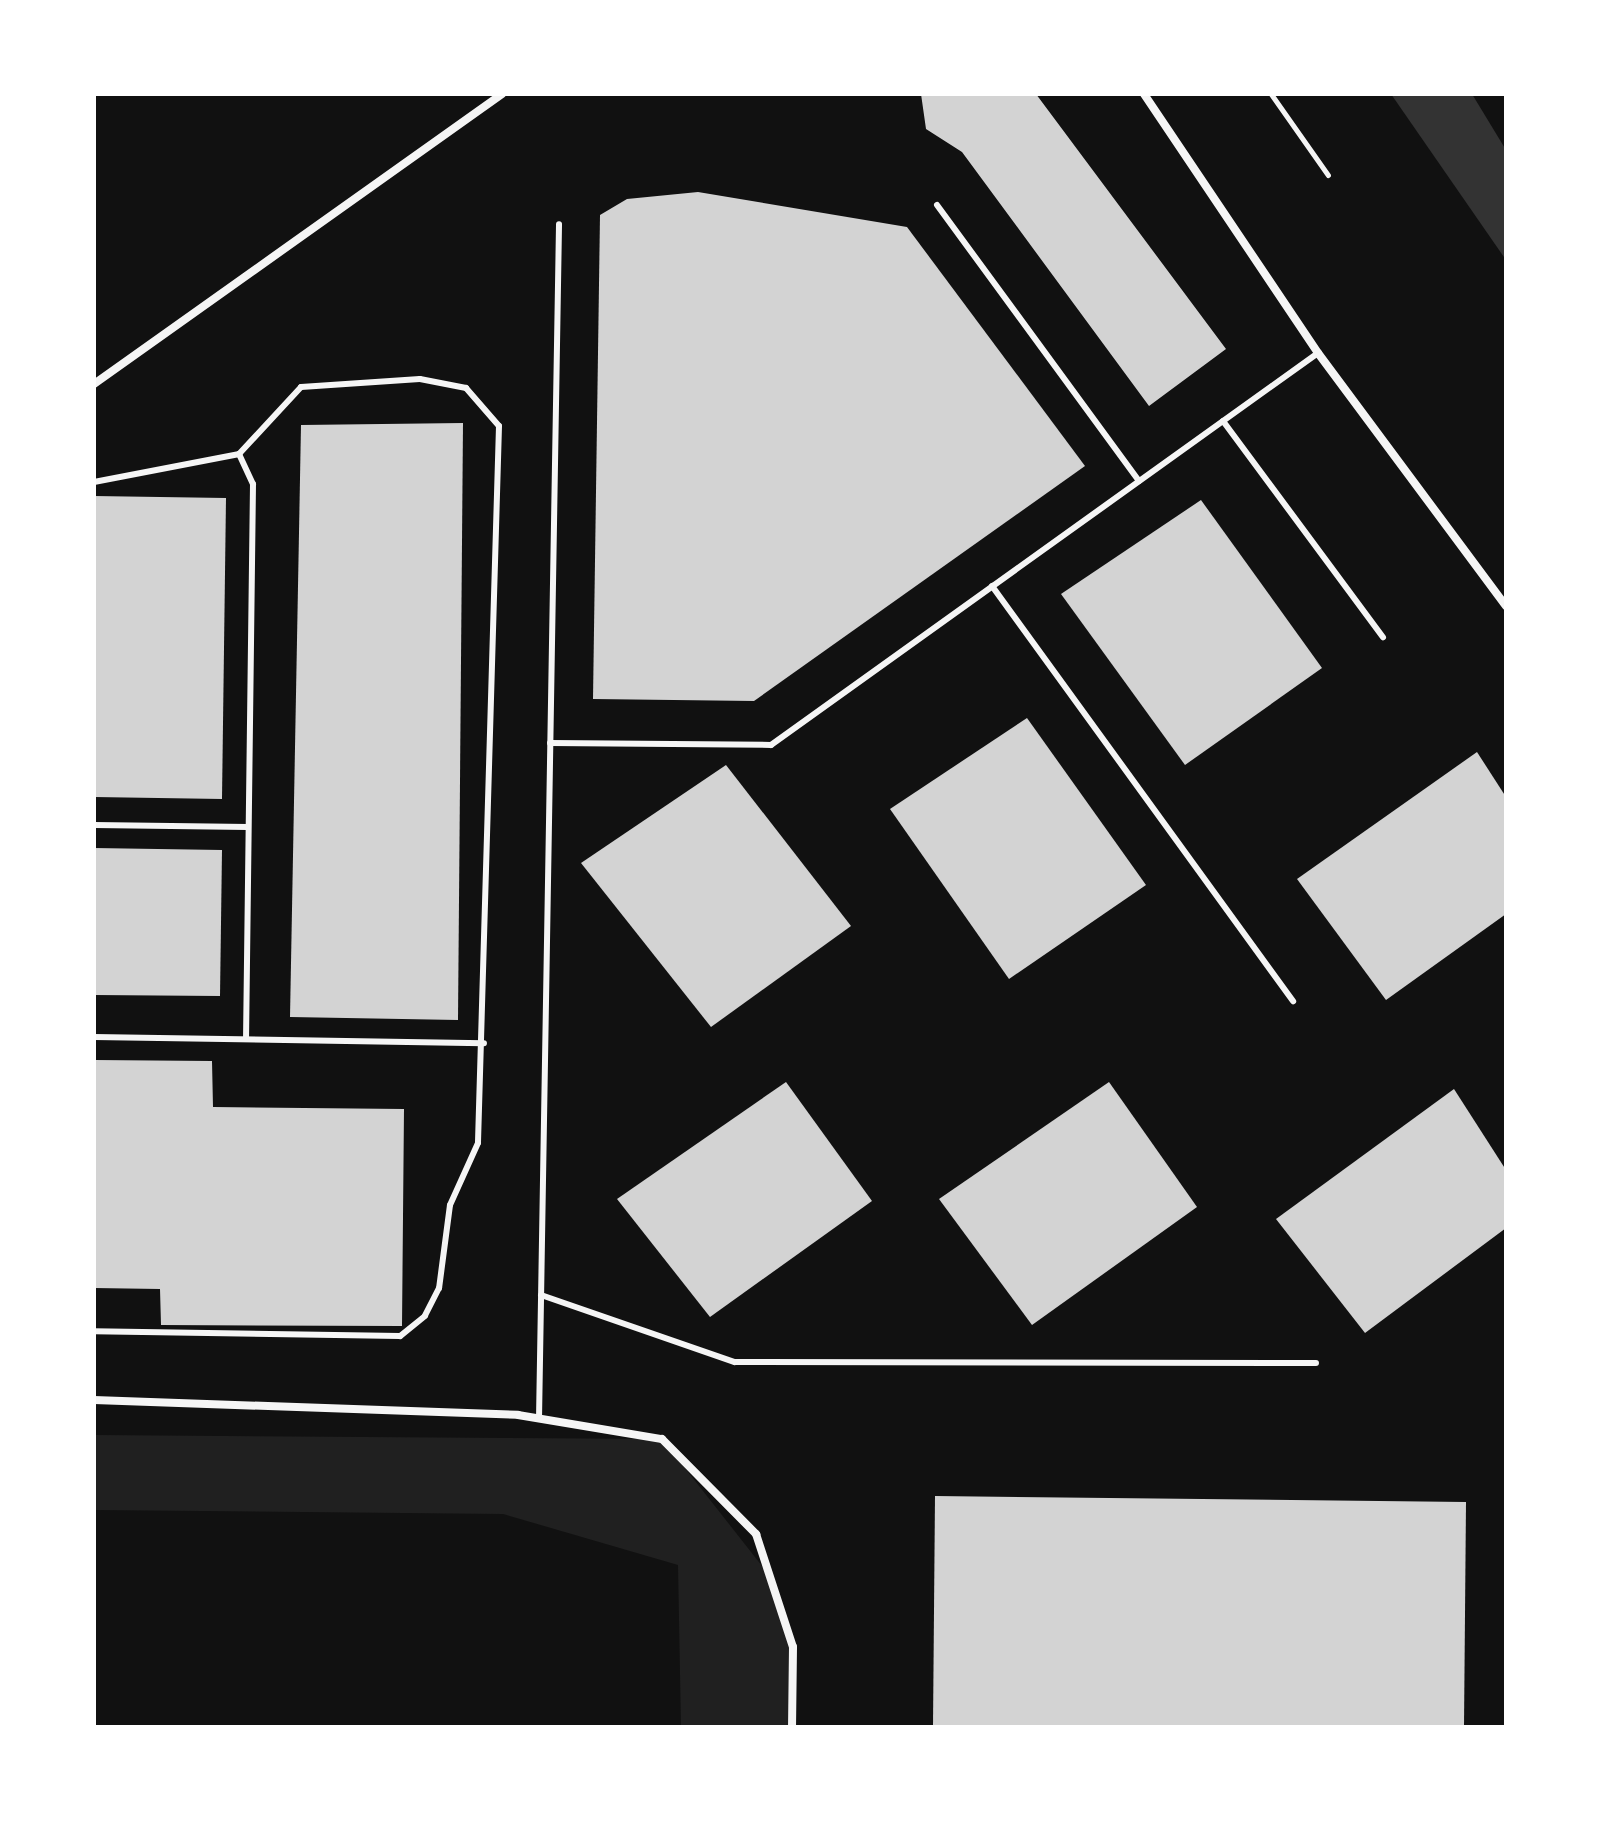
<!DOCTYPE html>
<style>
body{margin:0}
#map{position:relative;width:1600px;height:1821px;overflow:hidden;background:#111;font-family:Arial,sans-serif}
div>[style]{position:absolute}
.green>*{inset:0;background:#202020}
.water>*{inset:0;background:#333}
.building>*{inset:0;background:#d3d3d3}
.path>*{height:5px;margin:-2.5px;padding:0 2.5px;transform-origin:2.5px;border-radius:2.5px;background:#f5f5f5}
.service>*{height:6px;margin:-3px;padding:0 3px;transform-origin:3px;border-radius:3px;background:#f5f5f5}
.minor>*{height:8px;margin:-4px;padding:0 4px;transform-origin:4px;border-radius:4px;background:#f5f5f5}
span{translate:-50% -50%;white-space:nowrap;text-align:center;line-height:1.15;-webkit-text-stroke:8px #fff;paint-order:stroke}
.frame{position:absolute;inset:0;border:96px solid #fff;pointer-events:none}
</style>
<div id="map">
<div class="green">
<div style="clip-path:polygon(94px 1435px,662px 1439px,770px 1576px,793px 1647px,792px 1727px,681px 1727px,678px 1565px,503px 1514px,94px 1510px)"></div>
</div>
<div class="water">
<div style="clip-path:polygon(1391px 94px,1472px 94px,1506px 150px,1506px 260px)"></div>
</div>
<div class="building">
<div style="clip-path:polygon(921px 94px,1036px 94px,1226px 349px,1149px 406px,962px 152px,926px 129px)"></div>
<div style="clip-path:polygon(698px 192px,907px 227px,1085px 466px,754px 701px,593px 699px,600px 215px,627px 199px)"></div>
<div style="clip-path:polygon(463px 423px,458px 1020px,290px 1017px,301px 425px)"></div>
<div style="clip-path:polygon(94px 496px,226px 498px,222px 799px,94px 797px)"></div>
<div style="clip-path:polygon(1201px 500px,1322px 668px,1185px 765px,1061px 594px)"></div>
<div style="clip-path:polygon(1027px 718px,1146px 885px,1009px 979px,890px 809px)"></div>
<div style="clip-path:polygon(1477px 752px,1506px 797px,1506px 914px,1386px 1000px,1297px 879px)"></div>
<div style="clip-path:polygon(726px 765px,851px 926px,711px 1027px,581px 863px)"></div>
<div style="clip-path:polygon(94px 848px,222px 850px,220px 996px,94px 995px)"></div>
<div style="clip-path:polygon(94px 1060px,212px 1061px,213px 1107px,404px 1109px,402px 1326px,161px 1325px,160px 1289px,94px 1288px)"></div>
<div style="clip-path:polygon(786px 1082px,872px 1201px,710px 1317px,617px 1199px)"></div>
<div style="clip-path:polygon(1109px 1082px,1197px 1207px,1032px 1325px,939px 1199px)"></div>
<div style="clip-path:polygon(1454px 1089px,1506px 1170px,1506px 1228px,1365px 1333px,1276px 1219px)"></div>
<div style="clip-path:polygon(935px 1496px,1466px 1502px,1464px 1727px,933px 1727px)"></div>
</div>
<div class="path">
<div style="left:1271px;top:94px;width:99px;rotate:54.9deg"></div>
</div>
<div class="service">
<div style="left:937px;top:205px;width:342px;rotate:53.8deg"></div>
<div style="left:1223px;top:421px;width:269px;rotate:53.5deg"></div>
<div style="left:239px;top:454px;width:33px;rotate:65deg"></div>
<div style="left:253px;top:484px;width:555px;rotate:90.72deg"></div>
<div style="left:94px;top:482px;width:148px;rotate:-10.9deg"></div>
<div style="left:239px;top:454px;width:91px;rotate:-47.2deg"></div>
<div style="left:301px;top:387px;width:119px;rotate:-3.8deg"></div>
<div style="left:420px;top:379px;width:47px;rotate:11.1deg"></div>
<div style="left:466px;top:388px;width:50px;rotate:49deg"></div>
<div style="left:499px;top:426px;width:717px;rotate:91.68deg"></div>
<div style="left:478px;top:1143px;width:68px;rotate:114.3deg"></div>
<div style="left:450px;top:1205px;width:84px;rotate:97.5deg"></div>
<div style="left:439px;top:1288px;width:31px;rotate:117deg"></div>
<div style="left:425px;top:1316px;width:32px;rotate:141deg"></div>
<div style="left:400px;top:1336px;width:306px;rotate:-179.1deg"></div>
<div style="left:992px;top:586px;width:513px;rotate:54.05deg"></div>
<div style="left:550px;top:743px;width:221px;rotate:0.5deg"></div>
<div style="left:771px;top:745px;width:673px;rotate:-35.63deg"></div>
<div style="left:94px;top:825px;width:154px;rotate:0.7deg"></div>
<div style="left:94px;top:1037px;width:390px;rotate:0.9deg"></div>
<div style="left:541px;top:1295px;width:205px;rotate:19.1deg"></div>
<div style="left:735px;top:1362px;width:581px;rotate:0.1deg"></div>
<div style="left:539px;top:1419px;width:1195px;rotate:-89.04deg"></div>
</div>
<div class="minor">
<div style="left:1144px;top:94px;width:312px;rotate:56.1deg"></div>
<div style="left:1318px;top:353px;width:315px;rotate:53.4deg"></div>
<div style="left:94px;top:384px;width:501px;rotate:-35.4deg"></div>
<div style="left:94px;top:1400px;width:424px;rotate:2deg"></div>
<div style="left:518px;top:1415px;width:146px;rotate:9.5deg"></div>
<div style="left:662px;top:1439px;width:134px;rotate:45.3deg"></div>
<div style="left:756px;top:1534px;width:119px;rotate:71.9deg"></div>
<div style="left:793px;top:1647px;width:80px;rotate:90.7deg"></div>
</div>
<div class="frame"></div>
</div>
